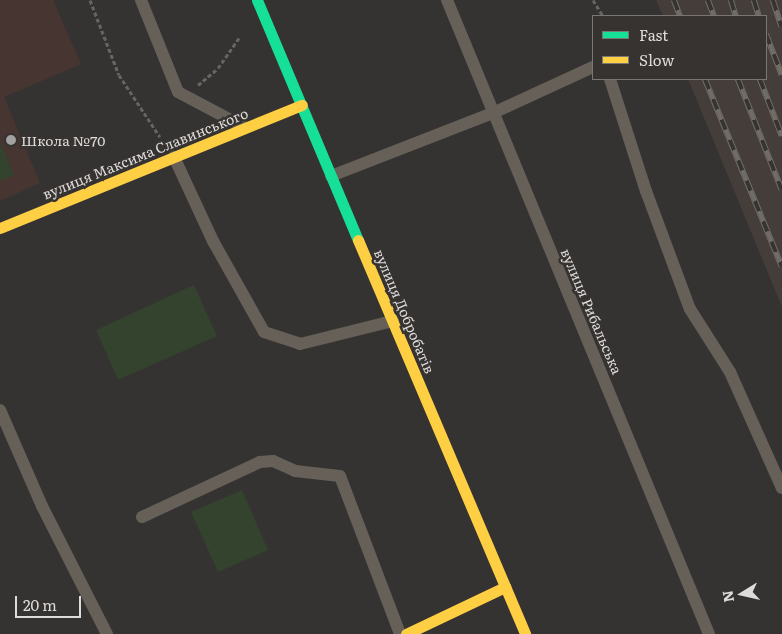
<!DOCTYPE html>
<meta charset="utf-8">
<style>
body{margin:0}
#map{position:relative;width:782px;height:634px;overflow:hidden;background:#353332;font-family:Literata,serif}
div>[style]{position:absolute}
.built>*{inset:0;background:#443d39}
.education>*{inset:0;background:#473532}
.green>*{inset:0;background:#33432d}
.path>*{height:3px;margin-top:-1.5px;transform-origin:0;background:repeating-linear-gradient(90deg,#68645f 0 4px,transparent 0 6.5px)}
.lane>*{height:12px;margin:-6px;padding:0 6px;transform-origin:6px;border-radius:6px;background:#666058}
.fast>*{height:11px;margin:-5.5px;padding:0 5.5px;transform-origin:5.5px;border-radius:5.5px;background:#16e098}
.slow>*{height:11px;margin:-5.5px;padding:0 5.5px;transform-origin:5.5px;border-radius:5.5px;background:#ffcf43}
.rail>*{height:5.5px;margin-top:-2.75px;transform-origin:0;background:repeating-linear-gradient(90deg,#363331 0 11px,#706d67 0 22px);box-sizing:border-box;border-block:1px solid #706d67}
.dots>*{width:14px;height:14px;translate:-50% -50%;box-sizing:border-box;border:2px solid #363331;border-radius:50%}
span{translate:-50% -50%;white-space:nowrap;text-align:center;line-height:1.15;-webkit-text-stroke:5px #363331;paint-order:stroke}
.poi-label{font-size:14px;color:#dedcdb}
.left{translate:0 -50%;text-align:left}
.street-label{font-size:14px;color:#dedcdb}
.legend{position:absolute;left:592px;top:15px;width:175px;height:65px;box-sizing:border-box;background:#363331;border:1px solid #797775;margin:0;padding:6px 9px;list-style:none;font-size:15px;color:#dedcdb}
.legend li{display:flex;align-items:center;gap:10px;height:25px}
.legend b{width:25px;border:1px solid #797775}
.north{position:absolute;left:717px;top:569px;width:50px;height:50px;-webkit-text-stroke:4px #363331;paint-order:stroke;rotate:260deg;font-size:14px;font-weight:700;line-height:20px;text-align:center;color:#dedcdb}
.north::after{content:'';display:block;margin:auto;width:18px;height:22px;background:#dedcdb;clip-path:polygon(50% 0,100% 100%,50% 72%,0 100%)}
.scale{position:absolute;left:15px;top:596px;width:66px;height:22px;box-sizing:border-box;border:2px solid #dedcdb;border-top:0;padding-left:6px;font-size:15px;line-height:18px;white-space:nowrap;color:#dedcdb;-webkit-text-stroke:4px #363331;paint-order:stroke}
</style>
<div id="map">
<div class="built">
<div style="clip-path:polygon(656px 0,782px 0,782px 307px,688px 79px,766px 79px,766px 16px,663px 16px)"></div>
</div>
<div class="education">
<div style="clip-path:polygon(0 0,53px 0,81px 64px,4px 97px,40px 183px,0 201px)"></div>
</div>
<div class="green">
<div style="clip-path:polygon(0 142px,14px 175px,0 181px)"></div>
<div style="clip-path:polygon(194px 285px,217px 336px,118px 380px,96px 330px)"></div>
<div style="clip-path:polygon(242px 490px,268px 550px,218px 572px,191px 512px)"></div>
</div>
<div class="path">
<div style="left:90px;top:0;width:80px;rotate:68.9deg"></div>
<div style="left:119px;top:75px;width:74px;rotate:56.5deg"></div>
<div style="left:593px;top:0;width:19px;rotate:58deg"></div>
<div style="left:198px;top:85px;width:26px;rotate:-40deg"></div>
<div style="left:218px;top:68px;width:38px;rotate:-55deg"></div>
</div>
<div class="lane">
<div style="left:141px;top:0;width:99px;rotate:68.1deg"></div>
<div style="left:178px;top:92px;width:75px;rotate:27.9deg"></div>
<div style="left:447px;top:0;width:686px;rotate:67.55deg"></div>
<div style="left:610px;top:79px;width:118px;rotate:72.2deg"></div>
<div style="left:646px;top:191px;width:126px;rotate:69.6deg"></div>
<div style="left:690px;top:309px;width:75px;rotate:57.6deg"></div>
<div style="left:730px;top:372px;width:127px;rotate:65.9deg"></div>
<div style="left:174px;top:157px;width:93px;rotate:65.1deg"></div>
<div style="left:213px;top:241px;width:104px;rotate:60.7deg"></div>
<div style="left:264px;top:332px;width:38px;rotate:18deg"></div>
<div style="left:300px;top:344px;width:96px;rotate:-13.9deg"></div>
<div style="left:331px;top:176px;width:174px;rotate:-21.3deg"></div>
<div style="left:493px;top:113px;width:110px;rotate:-24.7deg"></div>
<div style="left:0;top:410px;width:105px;rotate:66.4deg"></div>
<div style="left:42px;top:506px;width:144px;rotate:63.1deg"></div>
<div style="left:142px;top:517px;width:130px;rotate:-25deg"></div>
<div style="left:260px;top:462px;width:13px;rotate:-4deg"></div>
<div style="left:273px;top:461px;width:24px;rotate:24deg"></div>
<div style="left:295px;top:471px;width:45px;rotate:6.3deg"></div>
<div style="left:340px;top:476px;width:169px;rotate:69.2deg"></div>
</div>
<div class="fast">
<div style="left:257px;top:0;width:260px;rotate:67.2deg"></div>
</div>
<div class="slow">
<div style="left:0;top:228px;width:326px;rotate:-22.2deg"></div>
<div style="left:358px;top:240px;width:428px;rotate:67deg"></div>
<div style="left:406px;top:634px;width:110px;rotate:-25.4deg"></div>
</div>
<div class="rail">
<div style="left:674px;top:0;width:17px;rotate:69deg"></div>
<div style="left:708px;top:0;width:17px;rotate:69deg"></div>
<div style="left:731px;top:0;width:17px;rotate:73deg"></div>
<div style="left:754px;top:0;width:17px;rotate:73deg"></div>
<div style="left:773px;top:0;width:28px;rotate:72deg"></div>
<div style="left:766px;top:34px;width:44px;rotate:68.7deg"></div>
<div style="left:705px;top:79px;width:203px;rotate:67.7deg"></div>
<div style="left:738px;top:79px;width:119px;rotate:68.4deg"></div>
<div style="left:760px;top:79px;width:61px;rotate:68.9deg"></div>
</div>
<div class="dots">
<div style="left:11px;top:140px;background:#a3a1a0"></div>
</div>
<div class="poi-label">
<span class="left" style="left:21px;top:140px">Школа №70</span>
</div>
<div class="street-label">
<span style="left:145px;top:153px;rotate:-22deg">вулиця Максима Славинського</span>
<span style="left:405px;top:311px;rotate:67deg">вулиця Добробатів</span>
<span style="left:592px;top:311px;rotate:67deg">вулиця Рибальська</span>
</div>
<ul class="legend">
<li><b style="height:6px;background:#16e098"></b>Fast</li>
<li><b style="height:6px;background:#ffcf43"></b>Slow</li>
</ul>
<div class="north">N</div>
<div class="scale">20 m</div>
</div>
